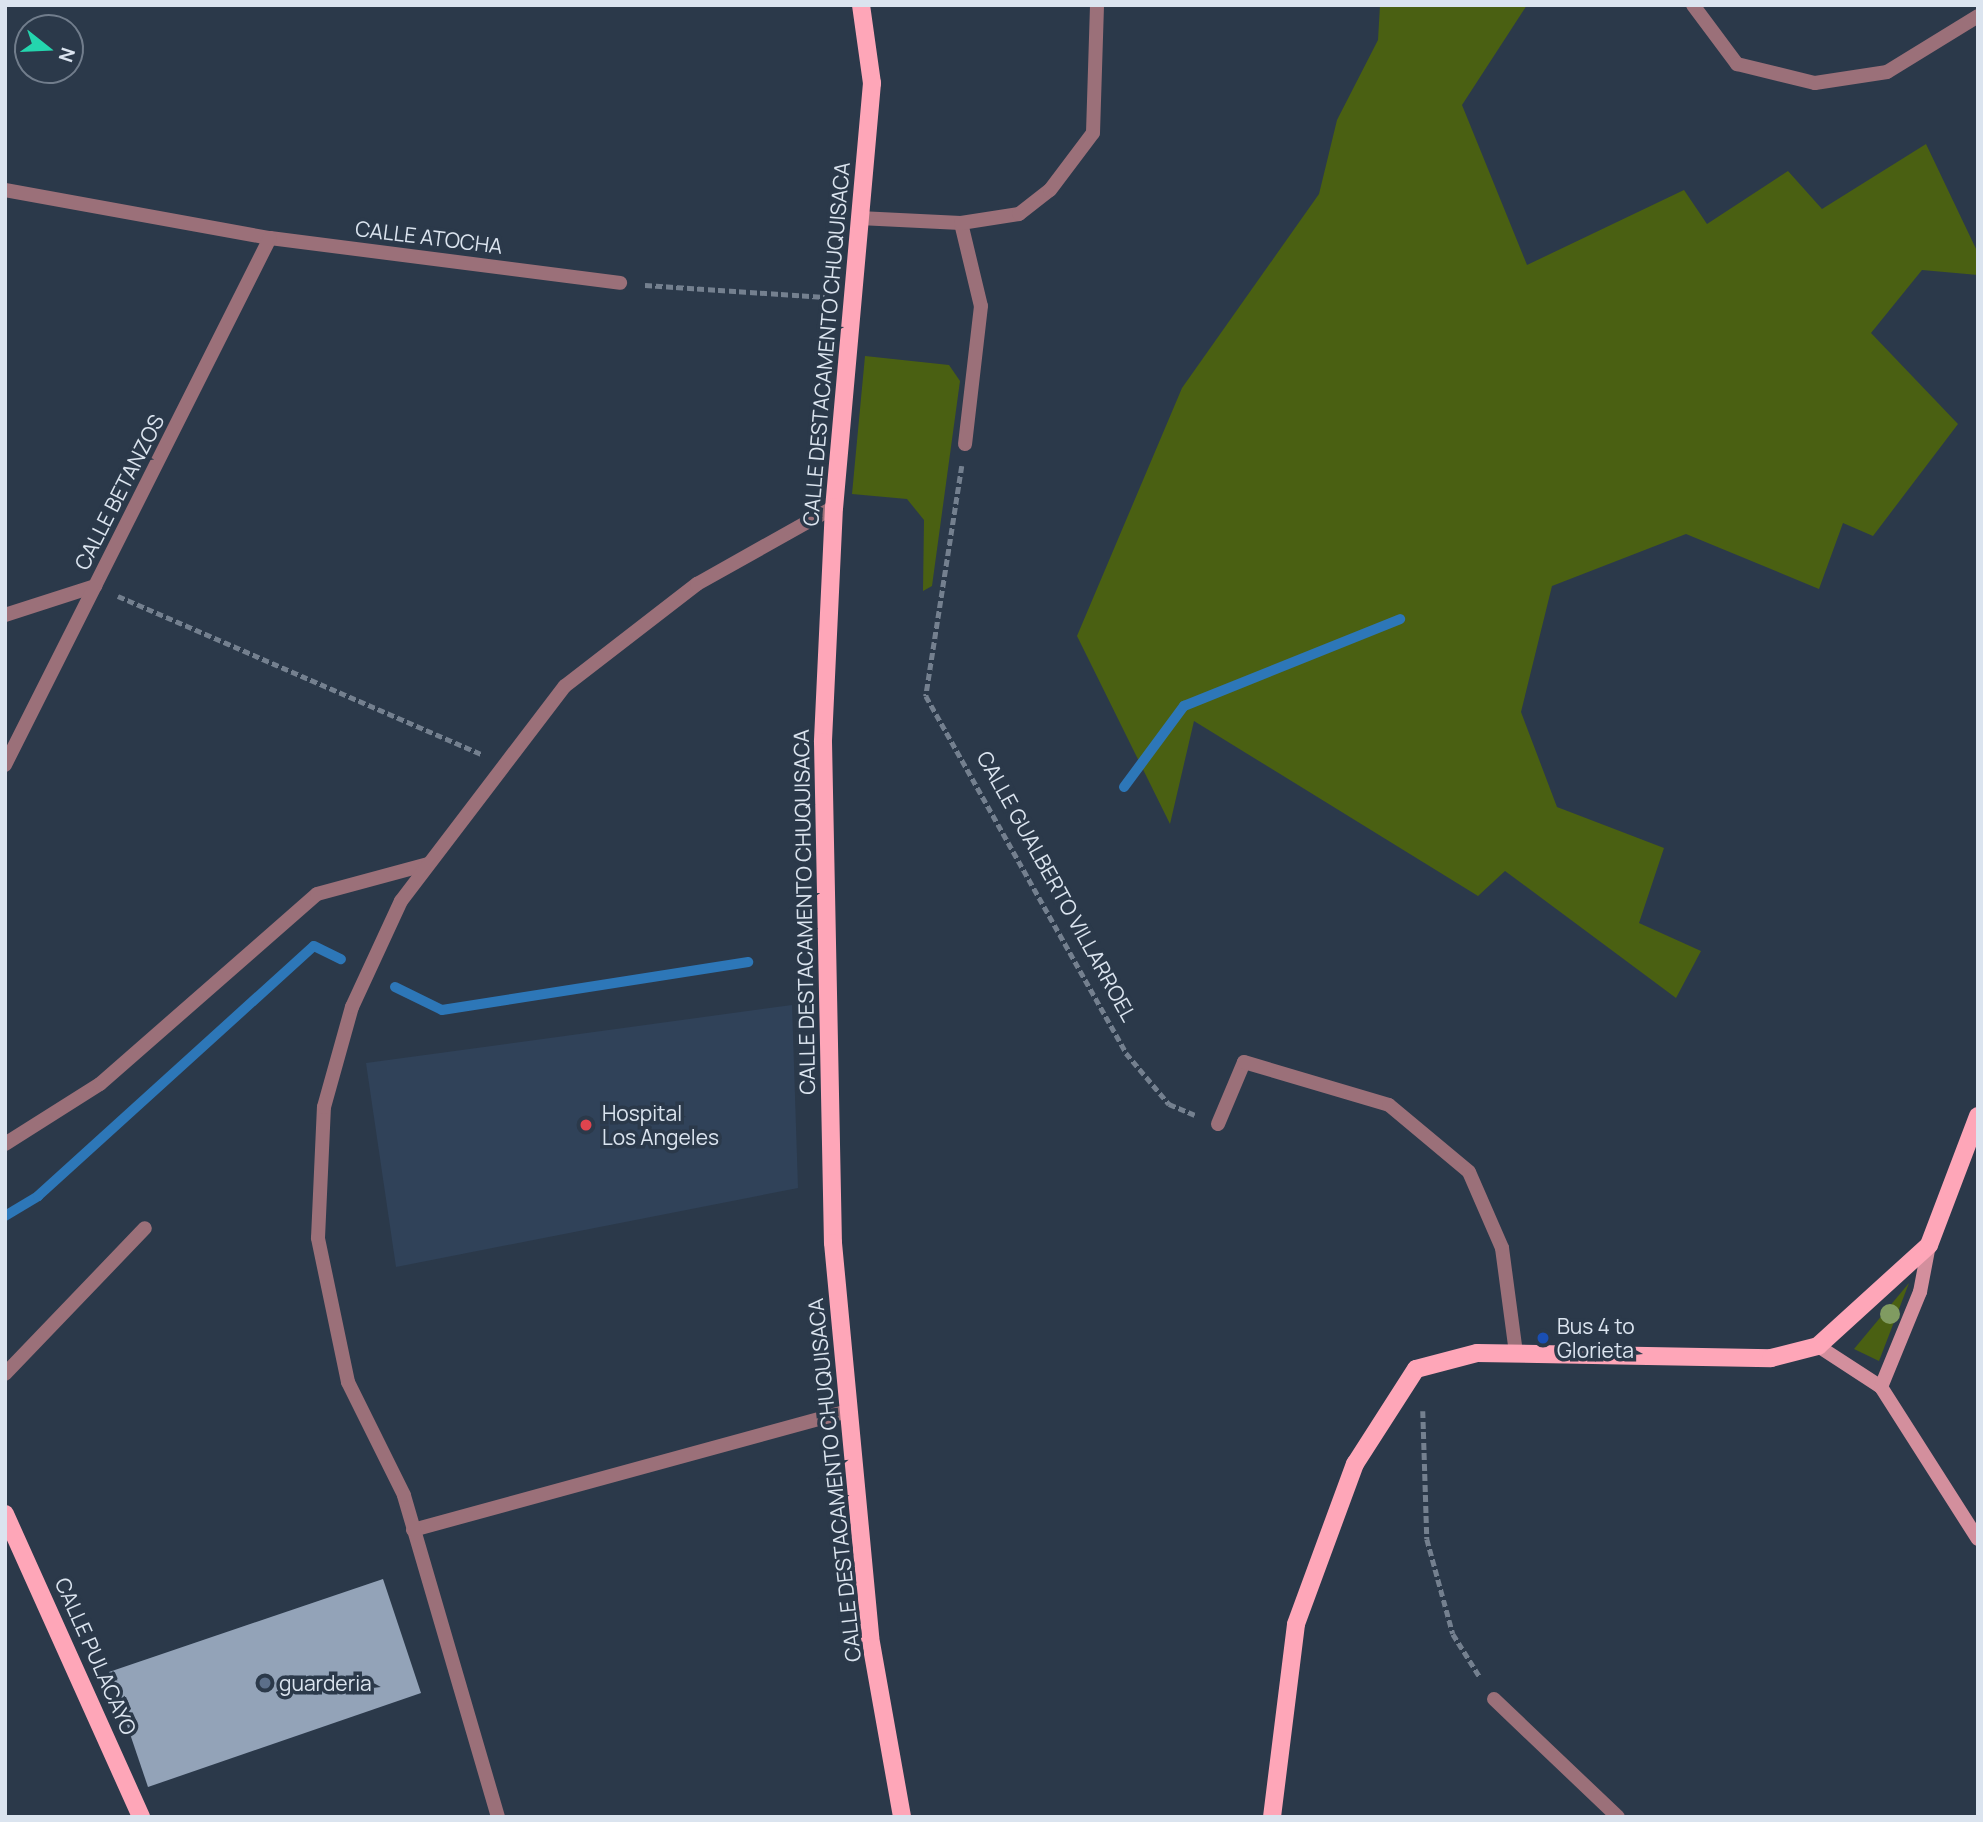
<!DOCTYPE html>
<style>
body{margin:0}
#map{position:relative;width:1983px;height:1822px;overflow:hidden;background:#2b394a;font-family:Manrope,sans-serif}
div>[style]{position:absolute}
.built>*{inset:0;background:#304259}
.green>*{inset:0;background:#4a6012}
.stream>*{height:10px;margin:-5px;padding:0 5px;transform-origin:5px;border-radius:5px;background:#2d77b8}
.building>*{inset:0;background:#93a3b8}
.path>*{height:4.5px;margin-top:-2.25px;transform-origin:0;background:repeating-linear-gradient(90deg,#74808f 0 7px,transparent 0 10.5px)}
.service>*{height:14px;margin:-7px;padding:0 7px;transform-origin:7px;border-radius:7px;background:#9b7079}
.minor>*{height:14px;margin:-7px;padding:0 7px;transform-origin:7px;border-radius:7px;background:#9b7079}
.tertiary>*{height:14px;margin:-7px;padding:0 7px;transform-origin:7px;border-radius:7px;background:#9b7079}
.secondary>*{height:14px;margin:-7px;padding:0 7px;transform-origin:7px;border-radius:7px;background:#d38f9d}
.primary>*{height:18px;margin:-9px;padding:0 9px;transform-origin:9px;border-radius:9px;background:#fea6b8}
.trees>*{width:20px;height:20px;margin:-10px;border-radius:50%;background:#809b61}
.dots>*{width:19px;height:19px;translate:-50% -50%;box-sizing:border-box;border:4px solid #2b394a;border-radius:50%}
span{translate:-50% -50%;white-space:nowrap;text-align:center;line-height:1.15;-webkit-text-stroke:7px #2b394a;paint-order:stroke}
.street-label{font-size:21px;color:#dbe4ef}
.poi-label{font-size:21px;color:#dbe4ef}
.left{translate:0 -50%;text-align:left}
.frame{position:absolute;inset:0;border:7px solid #dbe4ef;pointer-events:none}
.north{position:absolute;left:14px;top:14px;width:70px;height:70px;box-sizing:border-box;background:#2b394a;border:2px solid #717d8c;border-radius:50%;rotate:108deg;font-size:19px;font-weight:700;line-height:28px;text-align:center;color:#dbe4ef}
.north::after{content:'';display:block;margin:auto;width:24px;height:32px;background:#24d5ae;clip-path:polygon(50% 0,100% 100%,50% 72%,0 100%)}
</style>
<div id="map">
<div class="built">
<div style="clip-path:polygon(792px 1005px,798px 1188px,396px 1267px,366px 1063px)"></div>
</div>
<div class="green">
<div style="clip-path:polygon(1380px 5px,1527px 5px,1462px 105px,1527px 265px,1684px 190px,1707px 224px,1788px 171px,1822px 209px,1926px 144px,1978px 253px,1978px 275px,1922px 270px,1871px 333px,1958px 424px,1873px 536px,1843px 523px,1819px 589px,1686px 534px,1552px 586px,1521px 712px,1557px 807px,1664px 848px,1639px 923px,1701px 951px,1676px 998px,1505px 871px,1478px 896px,1194px 721px,1170px 824px,1077px 636px,1182px 388px,1319px 194px,1337px 120px,1378px 40px)"></div>
<div style="clip-path:polygon(865px 356px,949px 365px,960px 381px,932px 586px,923px 591px,924px 520px,907px 499px,852px 494px)"></div>
<div style="clip-path:polygon(1909px 1283px,1879px 1361px,1854px 1349px)"></div>
</div>
<div class="stream">
<div style="left:1124px;top:787px;width:101px;rotate:-53.5deg"></div>
<div style="left:1184px;top:706px;width:233px;rotate:-21.9deg"></div>
<div style="left:395px;top:987px;width:52px;rotate:26.1deg"></div>
<div style="left:442px;top:1010px;width:310px;rotate:-8.9deg"></div>
<div style="left:5px;top:1216px;width:39px;rotate:-31deg"></div>
<div style="left:38px;top:1196px;width:372px;rotate:-42.2deg"></div>
<div style="left:314px;top:946px;width:30px;rotate:26deg"></div>
</div>
<div class="building">
<div style="clip-path:polygon(383px 1579px,421px 1693px,148px 1787px,109px 1672px)"></div>
</div>
<div class="path">
<div style="left:645px;top:285px;width:180px;rotate:3.8deg"></div>
<div style="left:962px;top:466px;width:233px;rotate:98.9deg"></div>
<div style="left:926px;top:696px;width:409px;rotate:60.7deg"></div>
<div style="left:1126px;top:1053px;width:67px;rotate:49.9deg"></div>
<div style="left:1169px;top:1104px;width:28px;rotate:23deg"></div>
<div style="left:118px;top:596px;width:398px;rotate:23.5deg"></div>
<div style="left:1423px;top:1411px;width:128px;rotate:88.2deg"></div>
<div style="left:1427px;top:1539px;width:98px;rotate:74.7deg"></div>
<div style="left:1453px;top:1634px;width:51px;rotate:57.9deg"></div>
</div>
<div class="service">
<div style="left:859px;top:218px;width:102px;rotate:2.8deg"></div>
<div style="left:961px;top:223px;width:85px;rotate:76.5deg"></div>
<div style="left:981px;top:306px;width:139px;rotate:96.6deg"></div>
<div style="left:1218px;top:1124px;width:67px;rotate:-67.2deg"></div>
<div style="left:1244px;top:1062px;width:151px;rotate:16.5deg"></div>
<div style="left:1389px;top:1105px;width:104px;rotate:39.9deg"></div>
<div style="left:1469px;top:1172px;width:83px;rotate:66.5deg"></div>
<div style="left:1502px;top:1248px;width:106px;rotate:82.4deg"></div>
<div style="left:5px;top:1374px;width:202px;rotate:-46.2deg"></div>
</div>
<div class="minor">
<div style="left:1693px;top:5px;width:74px;rotate:53.3deg"></div>
<div style="left:1737px;top:64px;width:80px;rotate:13.7deg"></div>
<div style="left:1815px;top:83px;width:73px;rotate:-8.7deg"></div>
<div style="left:1887px;top:72px;width:107px;rotate:-31.6deg"></div>
<div style="left:961px;top:223px;width:59px;rotate:-8.8deg"></div>
<div style="left:1019px;top:214px;width:39px;rotate:-38deg"></div>
<div style="left:1050px;top:190px;width:71px;rotate:-53deg"></div>
<div style="left:1093px;top:133px;width:128px;rotate:-88.2deg"></div>
<div style="left:270px;top:238px;width:353px;rotate:7.3deg"></div>
<div style="left:5px;top:615px;width:95px;rotate:-17.9deg"></div>
<div style="left:5px;top:1144px;width:112px;rotate:-32.3deg"></div>
<div style="left:100px;top:1084px;width:288px;rotate:-41.2deg"></div>
<div style="left:317px;top:894px;width:115px;rotate:-15.1deg"></div>
<div style="left:413px;top:1530px;width:451px;rotate:-15.3deg"></div>
<div style="left:1494px;top:1699px;width:171px;rotate:43.6deg"></div>
<div style="left:498px;top:1817px;width:335px;rotate:-106.3deg"></div>
<div style="left:404px;top:1495px;width:126px;rotate:-116.4deg"></div>
<div style="left:348px;top:1382px;width:147px;rotate:-101.8deg"></div>
<div style="left:318px;top:1238px;width:131px;rotate:-87.4deg"></div>
<div style="left:324px;top:1107px;width:104px;rotate:-74.4deg"></div>
<div style="left:352px;top:1007px;width:117px;rotate:-65.2deg"></div>
<div style="left:401px;top:901px;width:270px;rotate:-52.7deg"></div>
<div style="left:565px;top:686px;width:167px;rotate:-37.7deg"></div>
<div style="left:697px;top:584px;width:157px;rotate:-29.3deg"></div>
</div>
<div class="tertiary">
<div style="left:5px;top:190px;width:269px;rotate:10.3deg"></div>
<div style="left:270px;top:238px;width:590px;rotate:116.7deg"></div>
</div>
<div class="secondary">
<div style="left:1818px;top:1346px;width:75px;rotate:33.1deg"></div>
<div style="left:1881px;top:1387px;width:180px;rotate:57.5deg"></div>
<div style="left:1881px;top:1387px;width:103px;rotate:-67.7deg"></div>
<div style="left:1920px;top:1292px;width:48px;rotate:-79.2deg"></div>
</div>
<div class="primary">
<div style="left:861px;top:5px;width:79px;rotate:82deg"></div>
<div style="left:872px;top:83px;width:426px;rotate:95.1deg"></div>
<div style="left:834px;top:507px;width:235px;rotate:92.7deg"></div>
<div style="left:823px;top:742px;width:501px;rotate:88.86deg"></div>
<div style="left:833px;top:1243px;width:396px;rotate:84.6deg"></div>
<div style="left:870px;top:1637px;width:183px;rotate:79.9deg"></div>
<div style="left:5px;top:1514px;width:332px;rotate:65.8deg"></div>
<div style="left:1272px;top:1817px;width:194px;rotate:-82.9deg"></div>
<div style="left:1296px;top:1624px;width:171px;rotate:-69.8deg"></div>
<div style="left:1355px;top:1464px;width:113px;rotate:-57.3deg"></div>
<div style="left:1416px;top:1369px;width:63px;rotate:-14.7deg"></div>
<div style="left:1477px;top:1353px;width:294px;rotate:1deg"></div>
<div style="left:1771px;top:1358px;width:49px;rotate:-14.3deg"></div>
<div style="left:1818px;top:1346px;width:150px;rotate:-42.3deg"></div>
<div style="left:1929px;top:1245px;width:138px;rotate:-69.2deg"></div>
</div>
<div class="trees">
<div style="left:1890px;top:1314px"></div>
</div>
<div class="dots">
<div style="left:586px;top:1125px;background:#e0444e"></div>
<div style="left:1543px;top:1338px;background:#1a4fb4"></div>
<div style="left:265px;top:1683px;background:#5c6f8a"></div>
</div>
<div class="street-label">
<span style="left:429px;top:237px;rotate:7deg">CALLE ATOCHA</span>
<span style="left:826px;top:344px;rotate:-85deg">CALLE DESTACAMENTO CHUQUISACA</span>
<span style="left:119px;top:492px;rotate:-63deg">CALLE BETANZOS</span>
<span style="left:1057px;top:886px;rotate:61deg">CALLE GUALBERTO VILLARROEL</span>
<span style="left:804px;top:912px;rotate:-91deg">CALLE DESTACAMENTO CHUQUISACA</span>
<span style="left:834px;top:1480px;rotate:-96deg">CALLE DESTACAMENTO CHUQUISACA</span>
<span style="left:96px;top:1656px;rotate:66deg">CALLE PULACAYO</span>
</div>
<div class="poi-label">
<span class="left" style="left:602px;top:1125px">Hospital<br>Los Angeles</span>
<span class="left" style="left:1557px;top:1338px">Bus 4 to<br>Glorieta</span>
<span class="left" style="left:279px;top:1683px">guarderia</span>
</div>
<div class="frame"></div>
<div class="north">N</div>
</div>
